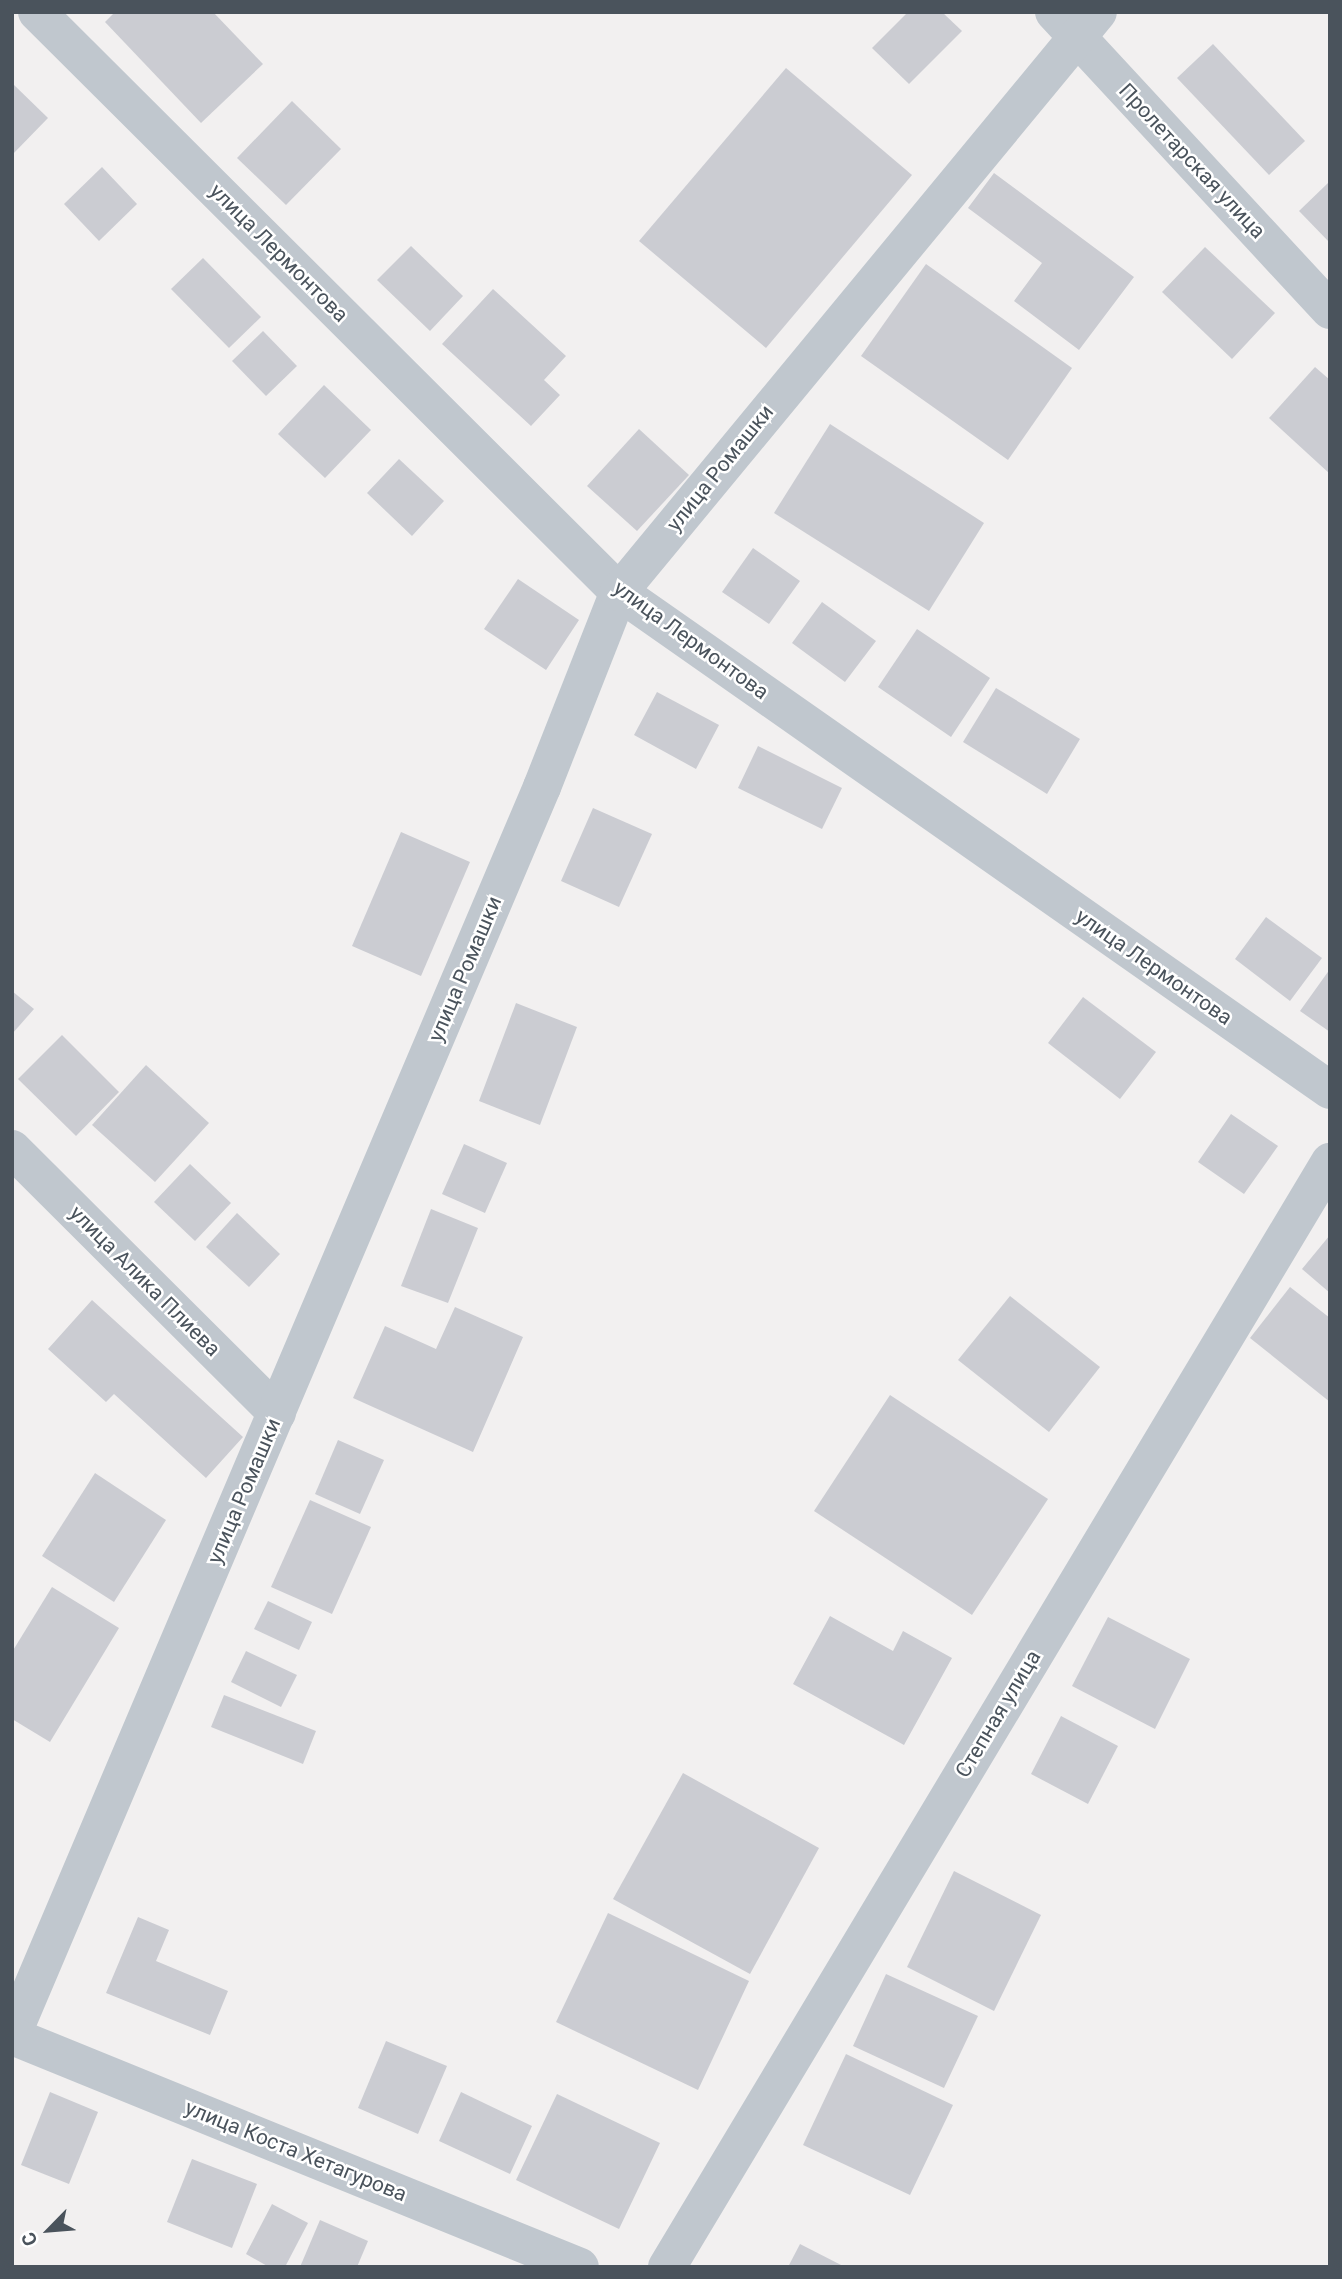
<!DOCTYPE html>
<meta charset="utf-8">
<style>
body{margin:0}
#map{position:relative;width:1342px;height:2279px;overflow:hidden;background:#f2f0f0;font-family:Roboto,sans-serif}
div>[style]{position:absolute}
.building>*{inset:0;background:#cbccd2}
.minor>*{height:38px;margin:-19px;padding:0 19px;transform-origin:19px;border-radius:19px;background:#c0c7ce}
span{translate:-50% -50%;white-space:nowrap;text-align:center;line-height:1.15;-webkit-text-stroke:5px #fff;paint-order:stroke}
.street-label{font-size:21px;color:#4a535c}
.frame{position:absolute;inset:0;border:14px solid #4a535c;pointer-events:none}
.north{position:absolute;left:14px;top:2195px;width:70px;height:70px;-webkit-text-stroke:5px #fff;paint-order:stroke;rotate:245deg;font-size:19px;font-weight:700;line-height:28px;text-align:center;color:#4a535c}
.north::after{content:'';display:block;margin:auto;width:24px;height:32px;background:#4a535c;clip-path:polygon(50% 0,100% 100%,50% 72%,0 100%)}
</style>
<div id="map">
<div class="building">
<div style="clip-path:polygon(115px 12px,213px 12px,263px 64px,201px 123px,105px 22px)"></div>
<div style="clip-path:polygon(908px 12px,942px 12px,962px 31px,909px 84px,872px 48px)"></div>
<div style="clip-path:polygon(1213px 44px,1305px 141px,1269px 175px,1177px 78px)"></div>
<div style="clip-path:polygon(786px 68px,912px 175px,766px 348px,639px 241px)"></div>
<div style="clip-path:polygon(12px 83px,48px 118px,12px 155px)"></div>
<div style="clip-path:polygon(292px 101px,341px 149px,286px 205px,237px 158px)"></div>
<div style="clip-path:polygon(102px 167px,137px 204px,99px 241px,64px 204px)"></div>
<div style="clip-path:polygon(994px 173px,1134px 277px,1079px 350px,1014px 301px,1042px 263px,968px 208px)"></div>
<div style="clip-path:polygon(1328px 183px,1330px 184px,1330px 243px,1299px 211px)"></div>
<div style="clip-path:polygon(411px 246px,463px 296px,430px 331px,377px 280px)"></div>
<div style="clip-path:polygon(1205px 247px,1275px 313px,1232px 359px,1162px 292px)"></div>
<div style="clip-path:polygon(203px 258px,261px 317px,229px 348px,171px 289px)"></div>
<div style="clip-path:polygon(926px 264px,1072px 368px,1008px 460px,861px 356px)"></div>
<div style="clip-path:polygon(493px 289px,566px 356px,544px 380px,560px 395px,531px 426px,442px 344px)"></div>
<div style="clip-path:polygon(263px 331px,297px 366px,266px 396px,232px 361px)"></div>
<div style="clip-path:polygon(1315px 367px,1330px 380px,1330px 474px,1269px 418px)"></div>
<div style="clip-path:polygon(324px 385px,371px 430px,325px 478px,278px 434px)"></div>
<div style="clip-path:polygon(830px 424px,984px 523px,929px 611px,774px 513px)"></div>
<div style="clip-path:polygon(639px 429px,689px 475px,637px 531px,587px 486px)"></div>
<div style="clip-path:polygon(399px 459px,444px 501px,412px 536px,367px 493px)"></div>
<div style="clip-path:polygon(753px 548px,800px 581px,769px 624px,722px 592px)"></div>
<div style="clip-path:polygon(518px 579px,579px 620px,546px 670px,484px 629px)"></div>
<div style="clip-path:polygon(822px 602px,876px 641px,845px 682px,792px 643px)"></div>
<div style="clip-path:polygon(917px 629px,990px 678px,951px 737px,878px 687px)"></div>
<div style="clip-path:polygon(996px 688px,1080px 739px,1047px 794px,963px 742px)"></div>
<div style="clip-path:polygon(657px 692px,719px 725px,696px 769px,634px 735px)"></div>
<div style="clip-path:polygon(758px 746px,842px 788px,822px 829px,738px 788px)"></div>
<div style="clip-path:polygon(593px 808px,652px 834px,619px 907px,561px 881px)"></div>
<div style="clip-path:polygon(401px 832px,470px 862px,421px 976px,352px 946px)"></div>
<div style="clip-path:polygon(1266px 917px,1322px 958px,1290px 1001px,1235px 959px)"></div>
<div style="clip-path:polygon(1330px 969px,1330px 1032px,1300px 1011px)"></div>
<div style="clip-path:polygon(12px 991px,34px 1009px,12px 1034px)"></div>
<div style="clip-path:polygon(1083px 997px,1156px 1052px,1120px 1099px,1048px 1043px)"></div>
<div style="clip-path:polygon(516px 1003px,577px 1027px,540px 1125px,479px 1101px)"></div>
<div style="clip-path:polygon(62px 1035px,119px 1092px,76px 1136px,18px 1079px)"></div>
<div style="clip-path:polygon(146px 1065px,209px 1123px,155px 1182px,92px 1125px)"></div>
<div style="clip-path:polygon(1231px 1114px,1278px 1146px,1244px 1194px,1198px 1162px)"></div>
<div style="clip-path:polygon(464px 1144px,507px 1163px,485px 1213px,442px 1194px)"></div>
<div style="clip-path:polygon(190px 1164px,231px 1203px,195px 1241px,154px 1202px)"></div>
<div style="clip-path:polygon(431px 1209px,478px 1228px,448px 1303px,401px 1286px)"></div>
<div style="clip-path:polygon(237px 1213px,280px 1254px,249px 1287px,206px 1247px)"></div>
<div style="clip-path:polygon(1330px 1235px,1330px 1293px,1302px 1269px)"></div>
<div style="clip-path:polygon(1290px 1287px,1330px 1318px,1330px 1402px,1250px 1338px)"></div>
<div style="clip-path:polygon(1010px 1296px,1100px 1367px,1049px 1432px,958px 1360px)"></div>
<div style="clip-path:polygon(92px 1300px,243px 1437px,206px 1478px,114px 1394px,106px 1402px,48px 1349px)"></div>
<div style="clip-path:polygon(455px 1307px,523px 1337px,473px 1452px,353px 1398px,385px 1326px,436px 1349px)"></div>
<div style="clip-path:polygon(890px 1395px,1048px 1499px,972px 1615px,814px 1511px)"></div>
<div style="clip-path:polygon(338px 1440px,384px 1460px,360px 1514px,315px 1494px)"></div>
<div style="clip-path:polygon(95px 1473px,166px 1520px,114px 1602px,42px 1556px)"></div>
<div style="clip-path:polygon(310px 1500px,371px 1527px,332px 1614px,271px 1587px)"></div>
<div style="clip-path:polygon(52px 1587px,119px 1628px,50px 1742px,12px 1719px,12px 1652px)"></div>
<div style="clip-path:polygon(268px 1601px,312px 1622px,299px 1650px,254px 1629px)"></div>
<div style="clip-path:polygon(830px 1616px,893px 1651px,903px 1631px,952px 1658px,904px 1745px,793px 1684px)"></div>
<div style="clip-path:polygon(1108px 1617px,1190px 1659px,1155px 1729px,1072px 1686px)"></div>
<div style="clip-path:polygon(246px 1651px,297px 1675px,281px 1707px,231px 1682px)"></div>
<div style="clip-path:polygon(224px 1695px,316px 1731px,303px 1764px,211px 1727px)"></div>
<div style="clip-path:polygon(1061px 1716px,1118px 1746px,1088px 1804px,1031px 1774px)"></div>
<div style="clip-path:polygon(683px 1773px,819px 1848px,750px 1974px,613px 1899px)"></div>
<div style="clip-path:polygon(954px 1871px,1041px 1915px,994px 2011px,907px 1967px)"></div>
<div style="clip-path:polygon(608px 1913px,749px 1981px,698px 2090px,556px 2022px)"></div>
<div style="clip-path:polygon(138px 1917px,169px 1930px,156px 1961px,228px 1991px,210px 2035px,106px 1993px)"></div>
<div style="clip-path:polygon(886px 1974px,978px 2016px,944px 2088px,853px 2046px)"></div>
<div style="clip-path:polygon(386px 2041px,447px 2066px,418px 2134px,358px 2108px)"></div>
<div style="clip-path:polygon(846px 2054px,953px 2105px,910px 2195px,803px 2145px)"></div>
<div style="clip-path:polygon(50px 2092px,98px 2112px,69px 2184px,21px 2165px)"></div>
<div style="clip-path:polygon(461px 2092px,532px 2126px,510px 2174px,439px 2141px)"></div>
<div style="clip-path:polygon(557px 2094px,660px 2143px,619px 2229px,516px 2180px)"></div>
<div style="clip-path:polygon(192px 2159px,257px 2184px,232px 2248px,167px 2222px)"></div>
<div style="clip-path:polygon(272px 2204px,308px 2223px,285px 2267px,269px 2267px,246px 2254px)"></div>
<div style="clip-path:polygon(320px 2220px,368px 2241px,357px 2267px,300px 2267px)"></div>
<div style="clip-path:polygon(800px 2244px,845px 2267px,788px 2267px)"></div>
</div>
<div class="minor">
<div style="left:37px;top:12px;width:822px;rotate:44.9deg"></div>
<div style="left:619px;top:592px;width:868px;rotate:35.01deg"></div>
<div style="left:1054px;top:12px;width:406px;rotate:47.2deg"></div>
<div style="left:12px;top:1149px;width:374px;rotate:44.9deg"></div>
<div style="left:12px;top:2035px;width:1356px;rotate:-66.99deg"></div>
<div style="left:542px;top:787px;width:210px;rotate:-68.5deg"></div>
<div style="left:619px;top:592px;width:752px;rotate:-50.45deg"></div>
<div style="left:12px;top:2036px;width:613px;rotate:22.13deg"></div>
<div style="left:667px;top:2267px;width:1289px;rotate:-59.04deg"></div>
</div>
<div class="street-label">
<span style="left:1192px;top:161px;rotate:47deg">Пролетарская улица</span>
<span style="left:279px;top:253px;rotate:45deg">улица Лермонтова</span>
<span style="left:720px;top:468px;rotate:-51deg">улица Ромашки</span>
<span style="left:691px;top:640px;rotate:36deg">улица Лермонтова</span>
<span style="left:1154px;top:967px;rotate:35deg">улица Лермонтова</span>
<span style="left:465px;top:969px;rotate:-67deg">улица Ромашки</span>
<span style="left:145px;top:1281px;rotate:45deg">улица Алика Плиева</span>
<span style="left:244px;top:1491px;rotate:-67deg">улица Ромашки</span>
<span style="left:998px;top:1714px;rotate:-59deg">Степная улица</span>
<span style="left:296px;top:2151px;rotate:22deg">улица Коста Хетагурова</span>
</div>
<div class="frame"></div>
<div class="north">С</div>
</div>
